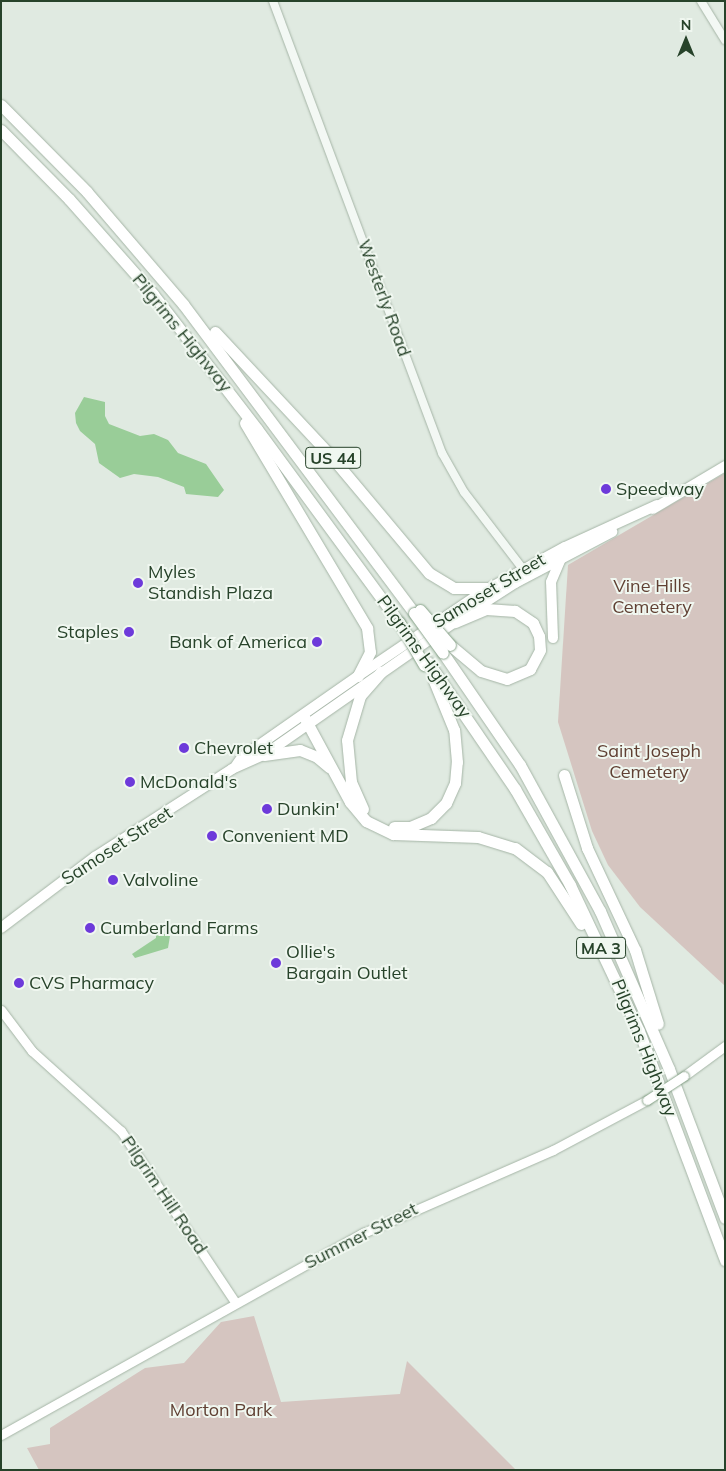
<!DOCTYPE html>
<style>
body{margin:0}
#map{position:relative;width:726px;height:1471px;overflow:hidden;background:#e0eae1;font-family:Mulish,sans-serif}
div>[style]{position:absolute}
.green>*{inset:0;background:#d5c5c0}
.water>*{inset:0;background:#99cd98}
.roads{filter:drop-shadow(0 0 1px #a5b5a6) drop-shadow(0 0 1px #a5b5a6)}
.tertiary>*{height:8px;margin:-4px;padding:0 4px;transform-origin:4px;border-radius:4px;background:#f3f8f4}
.secondary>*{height:9px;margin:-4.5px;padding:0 4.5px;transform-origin:4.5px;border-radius:4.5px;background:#fff}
.primary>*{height:10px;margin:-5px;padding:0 5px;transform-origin:5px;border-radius:5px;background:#fff}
.trunk>*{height:10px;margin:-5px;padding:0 5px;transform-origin:5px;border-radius:5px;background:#fff}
.motorway>*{height:11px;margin:-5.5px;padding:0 5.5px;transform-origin:5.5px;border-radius:5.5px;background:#fff}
.bridges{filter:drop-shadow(0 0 1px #86a288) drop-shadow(0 0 1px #86a288)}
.secondary-bridge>*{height:9px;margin:-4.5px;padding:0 4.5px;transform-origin:4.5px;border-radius:4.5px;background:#fff}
.motorway-bridge>*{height:11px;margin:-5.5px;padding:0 5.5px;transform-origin:5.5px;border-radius:5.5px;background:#fff}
.dots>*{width:14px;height:14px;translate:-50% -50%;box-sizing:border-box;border:2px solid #f0f7f0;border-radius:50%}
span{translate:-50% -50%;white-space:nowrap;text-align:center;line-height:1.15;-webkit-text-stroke:4px #f0f7f0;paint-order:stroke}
.shield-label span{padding:1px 4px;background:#f0f7f0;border:1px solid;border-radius:4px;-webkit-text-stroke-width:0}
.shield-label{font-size:16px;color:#27432a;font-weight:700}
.street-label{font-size:18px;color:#27432a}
.poi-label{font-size:18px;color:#27432a}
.left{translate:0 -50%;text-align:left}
.right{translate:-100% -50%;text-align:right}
.park-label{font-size:18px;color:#604033}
.frame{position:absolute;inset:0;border:2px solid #27432a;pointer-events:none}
.north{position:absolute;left:661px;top:15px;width:50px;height:50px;-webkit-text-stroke:4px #f0f7f0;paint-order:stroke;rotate:0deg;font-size:14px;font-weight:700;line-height:20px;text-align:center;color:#27432a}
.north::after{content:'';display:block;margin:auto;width:18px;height:22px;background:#27432a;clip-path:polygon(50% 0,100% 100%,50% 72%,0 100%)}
</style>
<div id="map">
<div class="green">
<div style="clip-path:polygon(725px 473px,725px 986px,640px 907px,608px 865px,592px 831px,558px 722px,568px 565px)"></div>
<div style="clip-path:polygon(254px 1316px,281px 1402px,400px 1394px,407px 1361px,516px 1470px,39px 1470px,27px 1448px,50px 1444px,50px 1428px,145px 1368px,184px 1363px,221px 1322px)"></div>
</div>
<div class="water">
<div style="clip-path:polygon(84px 397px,105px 402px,105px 416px,109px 424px,140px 436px,154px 434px,168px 440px,178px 453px,206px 464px,224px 490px,218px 497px,186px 494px,184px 487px,158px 477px,134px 474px,120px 478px,99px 463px,95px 444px,80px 431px,76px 423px,75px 413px)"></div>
<div style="clip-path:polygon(156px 931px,170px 936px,168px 948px,135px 958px,132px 954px,156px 938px)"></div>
</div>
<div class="roads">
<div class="tertiary">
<div style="left:273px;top:1px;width:483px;rotate:69.5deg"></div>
<div style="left:442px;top:453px;width:45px;rotate:60.6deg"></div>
<div style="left:464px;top:492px;width:102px;rotate:52.6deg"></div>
<div style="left:701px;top:1px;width:46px;rotate:58.4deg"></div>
</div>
<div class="secondary">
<div style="left:1px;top:1010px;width:51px;rotate:52.9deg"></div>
<div style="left:32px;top:1051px;width:120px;rotate:42deg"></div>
<div style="left:121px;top:1131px;width:206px;rotate:56.3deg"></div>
<div style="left:684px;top:1076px;width:51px;rotate:-36.2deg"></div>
<div style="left:1px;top:1435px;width:415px;rotate:-29.2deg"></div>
<div style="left:363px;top:1233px;width:207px;rotate:-23.6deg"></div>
<div style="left:553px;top:1150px;width:106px;rotate:-28deg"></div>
</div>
<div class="primary">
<div style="left:653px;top:509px;width:84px;rotate:-30.8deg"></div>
<div style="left:470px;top:612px;width:54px;rotate:-32.8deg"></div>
<div style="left:515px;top:583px;width:110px;rotate:-27.7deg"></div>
<div style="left:553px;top:638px;width:56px;rotate:-92deg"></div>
<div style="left:551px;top:582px;width:25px;rotate:-67deg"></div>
<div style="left:358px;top:676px;width:146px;rotate:-34.1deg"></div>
<div style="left:479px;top:594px;width:98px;rotate:-28.7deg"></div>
<div style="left:565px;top:547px;width:101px;rotate:-24.5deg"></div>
</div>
<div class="trunk">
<div style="left:235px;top:767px;width:12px;rotate:-55deg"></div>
<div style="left:242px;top:757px;width:141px;rotate:-34.9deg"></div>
<div style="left:1px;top:928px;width:118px;rotate:-37.1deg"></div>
<div style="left:95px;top:857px;width:163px;rotate:-32.7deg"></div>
<div style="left:232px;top:769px;width:35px;rotate:-24deg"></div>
<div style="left:264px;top:755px;width:233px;rotate:-34.9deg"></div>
</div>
<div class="motorway">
<div style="left:1px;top:105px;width:122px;rotate:45.3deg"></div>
<div style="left:87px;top:192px;width:148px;rotate:49.4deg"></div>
<div style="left:183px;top:304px;width:386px;rotate:53.2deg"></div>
<div style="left:1px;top:130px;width:97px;rotate:45.4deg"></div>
<div style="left:69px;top:199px;width:127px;rotate:48.5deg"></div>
<div style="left:153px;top:294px;width:170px;rotate:52.4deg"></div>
<div style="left:257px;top:429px;width:240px;rotate:53.7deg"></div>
<div style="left:215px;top:332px;width:168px;rotate:46.9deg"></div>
<div style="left:330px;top:455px;width:154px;rotate:50deg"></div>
<div style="left:429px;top:573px;width:29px;rotate:31deg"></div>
<div style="left:454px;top:588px;width:36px"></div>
<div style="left:245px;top:423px;width:239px;rotate:59.2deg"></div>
<div style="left:367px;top:628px;width:24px;rotate:83deg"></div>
<div style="left:370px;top:652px;width:27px;rotate:117deg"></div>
<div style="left:450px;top:645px;width:40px;rotate:40deg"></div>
<div style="left:481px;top:671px;width:27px;rotate:17deg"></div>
<div style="left:507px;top:679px;width:25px;rotate:-23deg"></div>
<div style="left:530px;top:669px;width:21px;rotate:-62deg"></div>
<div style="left:540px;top:650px;width:14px;rotate:-94deg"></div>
<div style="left:539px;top:636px;width:14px;rotate:-115deg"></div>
<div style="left:533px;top:623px;width:22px;rotate:-146deg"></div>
<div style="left:515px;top:611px;width:29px;rotate:-176deg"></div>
<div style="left:486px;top:609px;width:34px;rotate:157deg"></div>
<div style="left:443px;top:653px;width:136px;rotate:55.5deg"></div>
<div style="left:520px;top:765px;width:166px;rotate:61.3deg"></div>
<div style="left:600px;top:911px;width:172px;rotate:66.4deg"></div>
<div style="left:669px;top:1069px;width:159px;rotate:69.4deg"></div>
<div style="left:428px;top:662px;width:154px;rotate:55.6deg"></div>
<div style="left:515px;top:789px;width:111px;rotate:60.2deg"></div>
<div style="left:570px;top:885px;width:161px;rotate:64.7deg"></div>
<div style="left:639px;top:1031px;width:245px;rotate:69.4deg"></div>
<div style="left:303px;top:715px;width:99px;rotate:61.6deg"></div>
<div style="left:350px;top:802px;width:25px;rotate:50deg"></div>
<div style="left:366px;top:821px;width:30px;rotate:26deg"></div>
<div style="left:393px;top:834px;width:85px;rotate:2deg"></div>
<div style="left:478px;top:837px;width:39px;rotate:17deg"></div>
<div style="left:515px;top:848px;width:40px;rotate:37deg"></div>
<div style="left:547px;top:872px;width:62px;rotate:56.8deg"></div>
<div style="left:264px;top:755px;width:36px;rotate:-8deg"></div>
<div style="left:300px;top:750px;width:18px;rotate:22deg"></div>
<div style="left:317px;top:757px;width:16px;rotate:40deg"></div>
<div style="left:564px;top:775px;width:77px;rotate:72.5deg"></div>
<div style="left:587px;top:848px;width:113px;rotate:64.8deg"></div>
<div style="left:635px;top:950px;width:77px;rotate:72.7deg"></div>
<div style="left:363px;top:809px;width:30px;rotate:-114deg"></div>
<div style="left:351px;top:782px;width:42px;rotate:-95.4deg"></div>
<div style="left:347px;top:740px;width:46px;rotate:-73.5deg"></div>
<div style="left:360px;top:696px;width:32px;rotate:-49deg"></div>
<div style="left:394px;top:827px;width:16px"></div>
<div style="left:410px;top:827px;width:23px;rotate:-23deg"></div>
<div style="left:431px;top:818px;width:21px;rotate:-45deg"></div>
<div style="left:446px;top:803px;width:22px;rotate:-66deg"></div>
<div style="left:455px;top:783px;width:21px;rotate:-85deg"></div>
<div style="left:457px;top:762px;width:32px;rotate:-95deg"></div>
<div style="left:454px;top:730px;width:53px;rotate:-112.2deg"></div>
</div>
</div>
<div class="bridges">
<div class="secondary-bridge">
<div style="left:647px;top:1100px;width:44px;rotate:-33deg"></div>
</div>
<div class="motorway-bridge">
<div style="left:420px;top:610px;width:46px;rotate:49.4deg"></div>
<div style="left:414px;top:613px;width:49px;rotate:54.1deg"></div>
<div style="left:399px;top:622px;width:50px;rotate:59.8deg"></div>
</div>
</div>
<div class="dots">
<div style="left:606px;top:489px;background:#6d3ada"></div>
<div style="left:138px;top:583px;background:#6d3ada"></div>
<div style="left:129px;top:632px;background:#6d3ada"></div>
<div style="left:317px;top:642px;background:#6d3ada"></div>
<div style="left:184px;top:748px;background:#6d3ada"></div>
<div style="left:130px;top:782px;background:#6d3ada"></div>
<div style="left:267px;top:809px;background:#6d3ada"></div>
<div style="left:212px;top:836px;background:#6d3ada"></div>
<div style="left:113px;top:880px;background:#6d3ada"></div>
<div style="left:90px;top:928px;background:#6d3ada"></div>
<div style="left:276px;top:963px;background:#6d3ada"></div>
<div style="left:19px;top:983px;background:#6d3ada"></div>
</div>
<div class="shield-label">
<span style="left:333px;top:458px">US 44</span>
<span style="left:601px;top:948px">MA 3</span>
</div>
<div class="street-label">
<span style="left:384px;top:298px;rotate:70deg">Westerly Road</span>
<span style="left:182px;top:333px;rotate:51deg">Pilgrims Highway</span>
<span style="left:489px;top:591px;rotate:-31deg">Samoset Street</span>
<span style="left:424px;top:657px;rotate:54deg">Pilgrims Highway</span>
<span style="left:117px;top:846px;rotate:-33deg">Samoset Street</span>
<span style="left:644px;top:1048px;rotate:68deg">Pilgrims Highway</span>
<span style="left:164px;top:1195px;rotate:56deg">Pilgrim Hill Road</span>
<span style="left:361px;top:1236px;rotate:-27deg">Summer Street</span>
</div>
<div class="poi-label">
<span class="left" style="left:616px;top:489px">Speedway</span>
<span class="left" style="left:148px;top:583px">Myles<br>Standish Plaza</span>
<span class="right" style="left:119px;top:632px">Staples</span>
<span class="right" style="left:307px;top:642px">Bank of America</span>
<span class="left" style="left:194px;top:748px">Chevrolet</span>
<span class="left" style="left:140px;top:782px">McDonald's</span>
<span class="left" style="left:277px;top:809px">Dunkin'</span>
<span class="left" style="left:222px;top:836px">Convenient MD</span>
<span class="left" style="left:123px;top:880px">Valvoline</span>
<span class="left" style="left:100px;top:928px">Cumberland Farms</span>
<span class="left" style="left:286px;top:963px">Ollie's<br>Bargain Outlet</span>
<span class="left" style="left:29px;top:983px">CVS Pharmacy</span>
</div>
<div class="park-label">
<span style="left:652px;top:597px">Vine Hills<br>Cemetery</span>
<span style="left:649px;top:762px">Saint Joseph<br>Cemetery</span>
<span style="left:221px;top:1410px">Morton Park</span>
</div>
<div class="frame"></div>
<div class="north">N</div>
</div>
